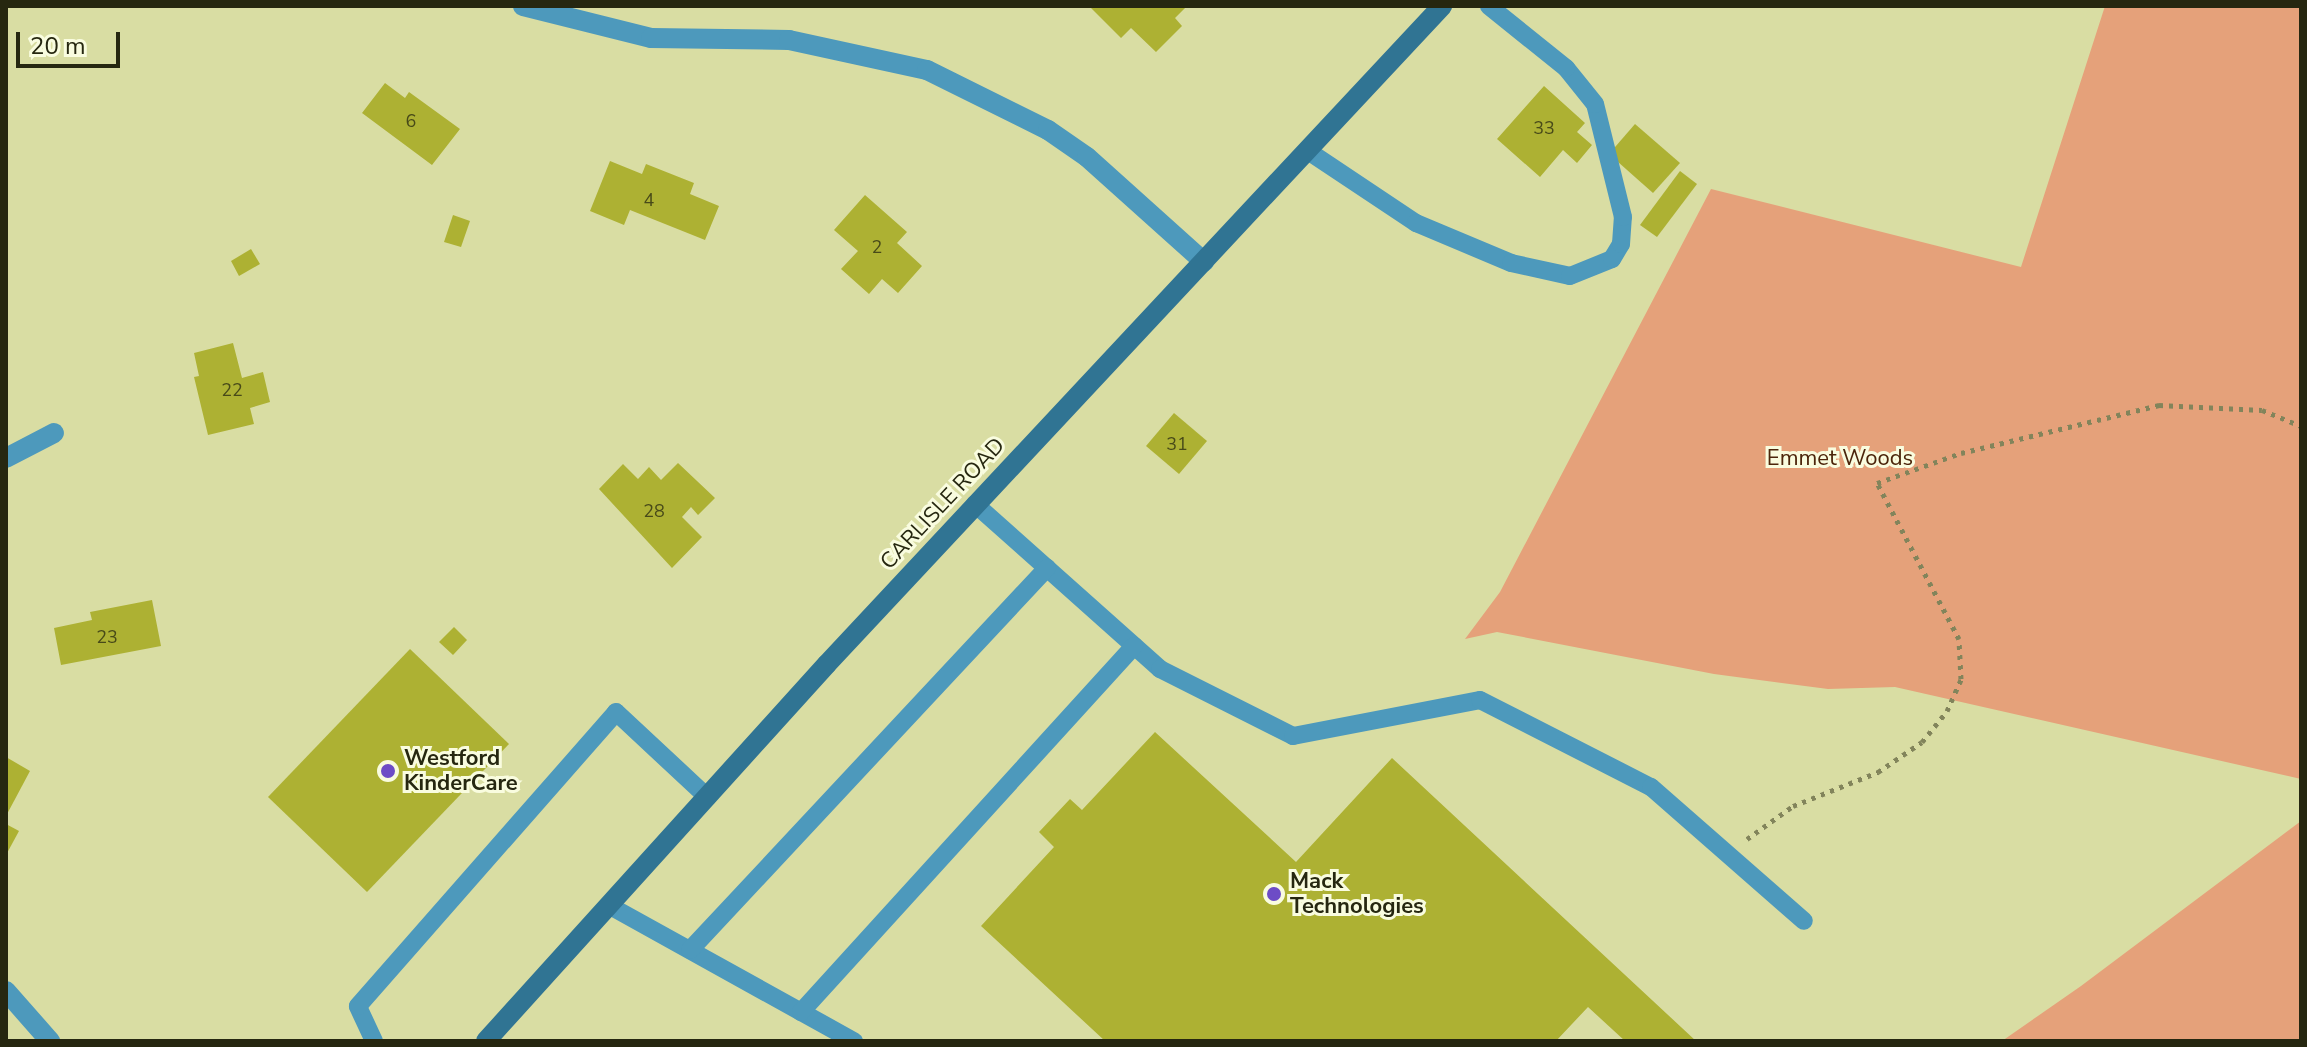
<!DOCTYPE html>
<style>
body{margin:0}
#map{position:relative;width:2307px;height:1047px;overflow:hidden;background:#d9dda3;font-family:"Nunito Sans",sans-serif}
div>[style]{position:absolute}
.green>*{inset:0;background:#e5a17a}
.building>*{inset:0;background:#adb133}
.path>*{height:5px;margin-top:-2.5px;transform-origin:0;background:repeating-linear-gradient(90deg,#82845b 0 4px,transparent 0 10px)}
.lane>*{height:18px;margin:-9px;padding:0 9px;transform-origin:9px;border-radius:9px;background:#4d99bc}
.street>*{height:20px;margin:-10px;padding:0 10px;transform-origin:10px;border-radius:10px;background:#4d99bc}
.secondary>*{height:20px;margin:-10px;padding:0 10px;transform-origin:10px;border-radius:10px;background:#307493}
.dots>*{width:22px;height:22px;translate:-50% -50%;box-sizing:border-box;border:4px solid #f9fcdf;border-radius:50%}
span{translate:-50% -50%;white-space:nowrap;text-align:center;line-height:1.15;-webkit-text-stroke:6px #f9fcdf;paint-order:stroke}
.number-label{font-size:18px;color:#484a19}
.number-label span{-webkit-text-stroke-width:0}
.park-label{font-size:22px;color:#4c250b}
.street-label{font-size:22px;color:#262710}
.poi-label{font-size:22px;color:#262710;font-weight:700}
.left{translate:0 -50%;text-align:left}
.frame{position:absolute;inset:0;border:8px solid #262710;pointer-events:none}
.scale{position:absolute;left:16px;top:32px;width:104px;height:36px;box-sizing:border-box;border:4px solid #262710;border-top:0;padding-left:10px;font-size:24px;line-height:28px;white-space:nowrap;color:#262710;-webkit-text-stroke:6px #f9fcdf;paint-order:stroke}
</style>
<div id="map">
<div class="green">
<div style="clip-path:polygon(2105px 6px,2301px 6px,2301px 779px,1895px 687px,1828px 689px,1714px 674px,1497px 632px,1465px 639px,1500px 592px,1711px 189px,2021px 267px)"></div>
<div style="clip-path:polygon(2301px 821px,2301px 1041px,2002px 1041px,2081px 986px)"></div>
</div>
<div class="building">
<div style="clip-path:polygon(1089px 6px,1187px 6px,1175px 18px,1182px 26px,1156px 52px,1131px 28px,1121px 38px)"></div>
<div style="clip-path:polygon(385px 83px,405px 98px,409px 92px,460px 129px,432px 165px,362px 113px)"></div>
<div style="clip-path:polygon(1544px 86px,1585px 123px,1577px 132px,1592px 145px,1577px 163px,1563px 150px,1540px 177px,1497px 139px)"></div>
<div style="clip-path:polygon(1635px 124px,1680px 163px,1653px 193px,1609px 154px)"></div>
<div style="clip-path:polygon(610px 161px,642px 174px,646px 164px,694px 183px,690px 194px,719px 206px,705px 240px,630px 210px,624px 225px,590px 211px)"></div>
<div style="clip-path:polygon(1680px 171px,1697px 184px,1657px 237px,1640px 225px)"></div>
<div style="clip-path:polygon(865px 195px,907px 232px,897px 243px,922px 266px,898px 293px,882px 279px,869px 294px,841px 269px,858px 251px,834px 230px)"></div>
<div style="clip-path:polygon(453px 215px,470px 221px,461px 247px,444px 242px)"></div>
<div style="clip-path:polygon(251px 249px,260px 264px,239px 276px,231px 261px)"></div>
<div style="clip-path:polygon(233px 343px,242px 378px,263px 372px,270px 402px,250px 408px,254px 424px,208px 435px,194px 377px,199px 376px,194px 353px)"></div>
<div style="clip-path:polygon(1174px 413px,1207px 441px,1179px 474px,1146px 446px)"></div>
<div style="clip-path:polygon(678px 463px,715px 498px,698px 515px,691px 507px,682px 517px,702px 537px,672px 568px,599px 489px,623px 464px,638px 479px,649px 467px,661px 480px)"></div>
<div style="clip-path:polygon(152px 600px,161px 646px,61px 665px,54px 628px,92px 620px,90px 612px)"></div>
<div style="clip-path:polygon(454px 627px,467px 640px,453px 655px,439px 642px)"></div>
<div style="clip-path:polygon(410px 649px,509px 744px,367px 892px,268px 797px)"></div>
<div style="clip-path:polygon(1155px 732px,1296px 862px,1392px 758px,1696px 1041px,1625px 1041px,1588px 1007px,1556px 1041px,1105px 1041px,981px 926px,1054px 847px,1039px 832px,1070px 799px,1082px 810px)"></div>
<div style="clip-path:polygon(6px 757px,30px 771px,6px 816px)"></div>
<div style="clip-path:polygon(6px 824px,19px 831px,6px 855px)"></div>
</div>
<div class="path">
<div style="left:1747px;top:839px;width:57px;rotate:-35.7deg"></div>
<div style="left:1793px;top:806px;width:92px;rotate:-21.8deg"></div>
<div style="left:1878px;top:772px;width:53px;rotate:-34.3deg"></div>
<div style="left:1922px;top:742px;width:40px;rotate:-51deg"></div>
<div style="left:1947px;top:711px;width:35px;rotate:-66deg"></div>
<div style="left:1961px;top:679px;width:40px;rotate:-92.9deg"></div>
<div style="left:1959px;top:639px;width:176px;rotate:-117.7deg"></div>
<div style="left:1877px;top:483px;width:89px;rotate:-19.7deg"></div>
<div style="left:1961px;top:453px;width:204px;rotate:-13.6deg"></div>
<div style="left:2159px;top:405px;width:103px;rotate:2.8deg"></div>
<div style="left:2262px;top:410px;width:42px;rotate:22.3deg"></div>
</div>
<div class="lane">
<div style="left:1308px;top:151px;width:130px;rotate:33.7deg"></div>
<div style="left:1416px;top:223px;width:103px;rotate:22.8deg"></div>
<div style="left:1511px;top:263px;width:60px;rotate:12.4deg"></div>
<div style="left:1570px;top:276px;width:45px;rotate:-22deg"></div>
<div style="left:1612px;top:259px;width:17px;rotate:-59deg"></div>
<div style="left:1621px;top:244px;width:27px;rotate:-86deg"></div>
<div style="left:1623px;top:217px;width:116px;rotate:-103.9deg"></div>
<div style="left:1595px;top:104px;width:46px;rotate:-128.9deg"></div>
<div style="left:1566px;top:68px;width:99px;rotate:-141.2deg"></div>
<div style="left:975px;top:504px;width:248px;rotate:41.7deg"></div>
<div style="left:1160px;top:669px;width:149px;rotate:26.7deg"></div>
<div style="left:1293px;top:736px;width:190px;rotate:-10.9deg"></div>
<div style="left:1480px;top:700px;width:192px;rotate:27deg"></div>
<div style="left:1651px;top:787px;width:203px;rotate:41.2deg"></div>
<div style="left:610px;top:906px;width:279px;rotate:29deg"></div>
<div style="left:690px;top:950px;width:523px;rotate:-46.94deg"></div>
<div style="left:801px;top:1012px;width:495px;rotate:-47.7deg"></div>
<div style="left:374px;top:1041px;width:38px;rotate:-115deg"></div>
<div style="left:358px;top:1006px;width:391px;rotate:-48.7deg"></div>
<div style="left:616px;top:712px;width:125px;rotate:43deg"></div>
</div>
<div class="street">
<div style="left:523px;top:6px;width:132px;rotate:14deg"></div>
<div style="left:651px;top:38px;width:138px;rotate:0.8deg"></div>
<div style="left:789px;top:40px;width:141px;rotate:12.3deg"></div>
<div style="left:927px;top:70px;width:135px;rotate:26.4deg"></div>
<div style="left:1048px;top:130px;width:47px;rotate:34.7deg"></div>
<div style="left:1087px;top:157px;width:157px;rotate:41.9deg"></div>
<div style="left:6px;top:458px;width:54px;rotate:-27.5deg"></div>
<div style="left:6px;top:991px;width:67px;rotate:48.7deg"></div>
</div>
<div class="secondary">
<div style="left:486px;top:1041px;width:508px;rotate:-47.87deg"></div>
<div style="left:827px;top:664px;width:901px;rotate:-46.93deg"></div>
</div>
<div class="dots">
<div style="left:388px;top:771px;background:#6d4cc6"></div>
<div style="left:1274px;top:894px;background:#6d4cc6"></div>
</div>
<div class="number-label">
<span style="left:411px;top:121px">6</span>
<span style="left:1544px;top:128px">33</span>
<span style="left:649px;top:200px">4</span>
<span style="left:877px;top:247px">2</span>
<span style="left:232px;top:390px">22</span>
<span style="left:1177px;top:444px">31</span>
<span style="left:654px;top:511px">28</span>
<span style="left:107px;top:637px">23</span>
</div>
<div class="park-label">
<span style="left:1840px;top:459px">Emmet Woods</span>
</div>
<div class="street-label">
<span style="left:943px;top:504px;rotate:-47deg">CARLISLE ROAD</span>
</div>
<div class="poi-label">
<span class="left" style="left:404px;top:771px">Westford<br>KinderCare</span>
<span class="left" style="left:1290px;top:894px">Mack<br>Technologies</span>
</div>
<div class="frame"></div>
<div class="scale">20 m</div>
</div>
